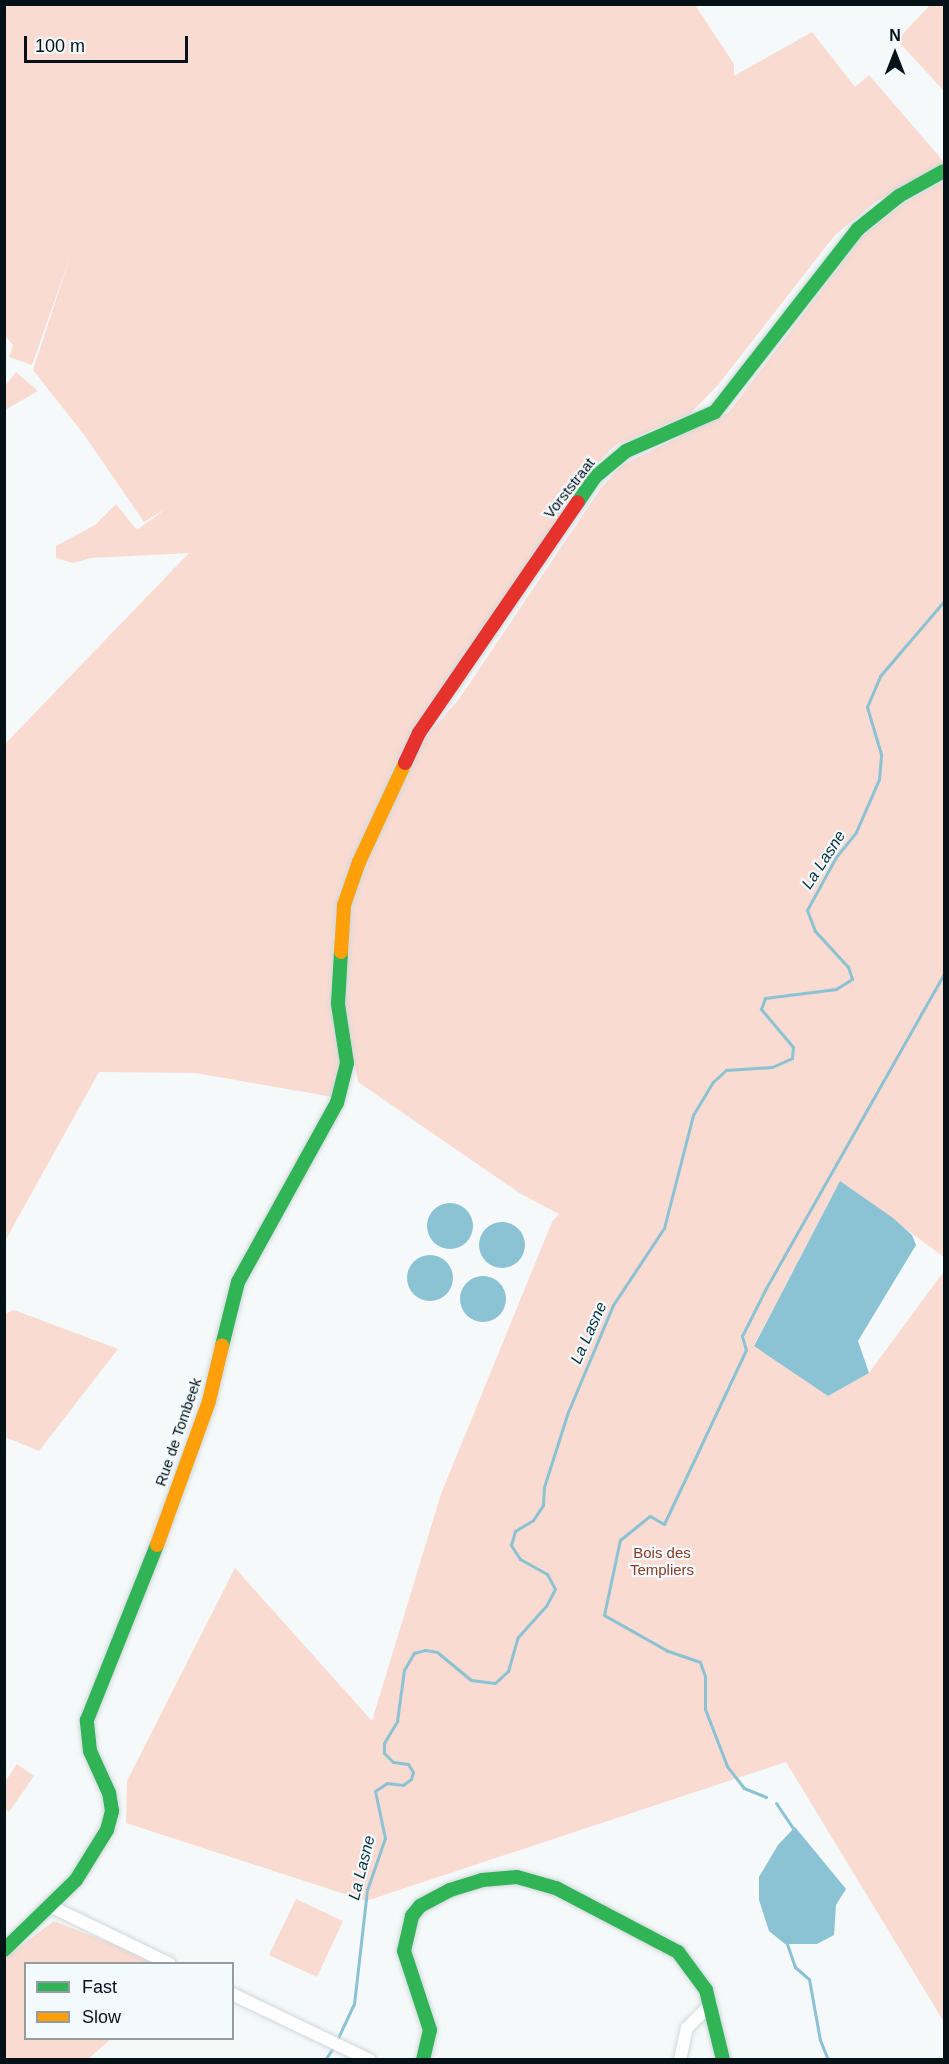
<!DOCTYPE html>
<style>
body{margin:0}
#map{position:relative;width:949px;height:2064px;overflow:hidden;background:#f5f9fa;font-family:Arial,sans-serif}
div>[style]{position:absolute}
.green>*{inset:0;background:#f9dbd2}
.water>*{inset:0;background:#8bc2d4}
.round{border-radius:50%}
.stream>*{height:3px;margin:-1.5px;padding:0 1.5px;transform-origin:1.5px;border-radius:1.5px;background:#8bc2d4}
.roads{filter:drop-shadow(0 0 2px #ced8db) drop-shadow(0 0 2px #ced8db)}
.street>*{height:12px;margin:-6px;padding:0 6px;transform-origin:6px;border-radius:6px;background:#fefefe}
.fast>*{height:14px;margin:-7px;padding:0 7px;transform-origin:7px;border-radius:7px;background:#30b455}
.slow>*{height:14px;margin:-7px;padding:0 7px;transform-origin:7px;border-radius:7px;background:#ff9f0a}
.jam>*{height:14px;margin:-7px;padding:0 7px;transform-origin:7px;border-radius:7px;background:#e5322d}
span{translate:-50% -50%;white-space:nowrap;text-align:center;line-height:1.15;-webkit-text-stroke:4.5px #f2fafd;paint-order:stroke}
.street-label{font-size:15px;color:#041217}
.park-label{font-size:15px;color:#8a3b23}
.water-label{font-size:16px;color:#082e39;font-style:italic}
.frame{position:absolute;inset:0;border:6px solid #041217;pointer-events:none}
.legend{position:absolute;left:24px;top:1962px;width:210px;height:78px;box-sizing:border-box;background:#f2fafd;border:2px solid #939da1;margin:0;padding:8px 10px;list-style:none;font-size:18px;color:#041217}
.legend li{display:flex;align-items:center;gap:12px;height:30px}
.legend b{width:30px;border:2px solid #939da1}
.north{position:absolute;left:865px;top:24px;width:60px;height:60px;-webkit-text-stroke:4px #f2fafd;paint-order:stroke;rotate:0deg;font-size:16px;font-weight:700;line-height:24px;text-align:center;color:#041217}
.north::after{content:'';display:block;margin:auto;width:21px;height:27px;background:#041217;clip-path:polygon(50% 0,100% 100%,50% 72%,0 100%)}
.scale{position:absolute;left:24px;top:36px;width:164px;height:27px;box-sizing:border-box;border:3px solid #041217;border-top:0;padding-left:8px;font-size:18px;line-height:21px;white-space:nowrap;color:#041217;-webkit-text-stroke:4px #f2fafd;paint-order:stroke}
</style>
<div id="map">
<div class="green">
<div style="clip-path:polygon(4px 5px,695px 5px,734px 64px,734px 76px,812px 32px,855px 87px,869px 75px,944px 162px,874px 203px,835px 235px,718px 385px,690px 414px,614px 446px,583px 479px,396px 762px,346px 883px,345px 963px,349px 910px,359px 877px,421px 742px,459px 699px,601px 488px,622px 465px,728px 413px,863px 236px,904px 203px,944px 181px,944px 1257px,840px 1181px,754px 1345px,828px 1396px,869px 1373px,944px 1271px,944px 2022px,786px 1762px,366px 1901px,126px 1823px,127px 1781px,235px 1568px,372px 1721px,441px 1494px,552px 1222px,559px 1214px,521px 1194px,358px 1082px,345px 1013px,345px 1045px,333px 1097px,196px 1073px,99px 1072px,5px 1241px,5px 744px,189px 553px,91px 558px,73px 563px,56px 558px,56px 546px,95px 525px,116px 504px,137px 530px,167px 508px,144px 522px,85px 436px,33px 370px,71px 254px,32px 365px,9px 357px,13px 345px,4px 335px)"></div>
<div style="clip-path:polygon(930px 5px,944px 5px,944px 91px,897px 40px)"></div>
<div style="clip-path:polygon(16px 372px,38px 391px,5px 410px,5px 386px)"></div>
<div style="clip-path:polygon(14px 1310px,118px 1349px,39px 1451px,5px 1437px,5px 1314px)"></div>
<div style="clip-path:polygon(17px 1764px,34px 1776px,9px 1812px,5px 1809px,5px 1782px)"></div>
<div style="clip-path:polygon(296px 1899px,343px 1921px,317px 1977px,269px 1955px)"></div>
<div style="clip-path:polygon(54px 1921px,161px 1963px,26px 1964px,26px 2038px,111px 2039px,88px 2059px,5px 2060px,5px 1958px)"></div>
</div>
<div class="water">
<div style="clip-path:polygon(840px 1181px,893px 1218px,912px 1235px,916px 1245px,858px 1341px,869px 1373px,828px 1396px,754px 1346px)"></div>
<div class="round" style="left:427px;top:1203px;width:46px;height:46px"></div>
<div class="round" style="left:479px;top:1222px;width:46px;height:46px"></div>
<div class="round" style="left:407px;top:1255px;width:46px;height:46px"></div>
<div class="round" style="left:460px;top:1276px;width:46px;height:46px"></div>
<div style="clip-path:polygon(795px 1827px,846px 1889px,836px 1905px,834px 1935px,817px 1944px,785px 1944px,769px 1931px,759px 1900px,759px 1877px,778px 1845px)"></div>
</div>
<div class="stream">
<div style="left:766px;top:1797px;width:24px;rotate:-158deg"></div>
<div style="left:744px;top:1788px;width:28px;rotate:-128deg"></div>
<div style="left:727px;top:1766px;width:61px;rotate:-111.1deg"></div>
<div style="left:705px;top:1709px;width:33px;rotate:-90deg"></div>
<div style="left:705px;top:1676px;width:15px;rotate:-110deg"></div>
<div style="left:700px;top:1662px;width:36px;rotate:-161deg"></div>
<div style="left:666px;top:1650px;width:71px;rotate:-150.6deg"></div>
<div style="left:604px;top:1615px;width:77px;rotate:-78deg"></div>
<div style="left:620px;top:1540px;width:38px;rotate:-39deg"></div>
<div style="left:650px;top:1516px;width:16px;rotate:30deg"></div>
<div style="left:664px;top:1524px;width:192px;rotate:-64.8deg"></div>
<div style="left:746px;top:1350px;width:15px;rotate:-106deg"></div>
<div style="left:742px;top:1336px;width:51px;rotate:-63.4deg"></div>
<div style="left:765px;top:1290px;width:364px;rotate:-60.5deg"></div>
<div style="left:776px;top:1803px;width:34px;rotate:56deg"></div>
<div style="left:786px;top:1941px;width:28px;rotate:71deg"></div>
<div style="left:795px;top:1967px;width:18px;rotate:41deg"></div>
<div style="left:809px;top:1979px;width:62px;rotate:79.8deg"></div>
<div style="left:820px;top:2040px;width:22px;rotate:68deg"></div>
<div style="left:337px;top:2040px;width:40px;rotate:-65deg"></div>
<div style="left:354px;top:2004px;width:115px;rotate:-83.5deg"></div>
<div style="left:367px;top:1890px;width:55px;rotate:-70.9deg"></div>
<div style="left:385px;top:1838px;width:48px;rotate:-102deg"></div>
<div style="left:375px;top:1791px;width:14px;rotate:-34deg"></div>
<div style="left:387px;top:1783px;width:16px;rotate:7deg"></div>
<div style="left:403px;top:1785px;width:10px;rotate:-37deg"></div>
<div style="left:411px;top:1779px;width:7px;rotate:-74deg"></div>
<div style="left:413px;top:1772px;width:9px;rotate:-122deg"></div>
<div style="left:408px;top:1764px;width:15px;rotate:-172deg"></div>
<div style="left:393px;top:1762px;width:13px;rotate:-135deg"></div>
<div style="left:384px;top:1753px;width:10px;rotate:-90deg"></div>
<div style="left:384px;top:1743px;width:26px;rotate:-59deg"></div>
<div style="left:397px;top:1721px;width:51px;rotate:-82.2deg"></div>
<div style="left:404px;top:1670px;width:20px;rotate:-60deg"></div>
<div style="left:414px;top:1653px;width:11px;rotate:-15deg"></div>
<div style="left:425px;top:1650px;width:12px;rotate:9deg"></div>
<div style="left:437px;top:1652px;width:44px;rotate:39.5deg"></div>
<div style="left:471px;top:1680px;width:24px;rotate:7deg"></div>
<div style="left:495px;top:1683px;width:18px;rotate:-43deg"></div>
<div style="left:508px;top:1671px;width:35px;rotate:-74deg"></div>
<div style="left:518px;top:1637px;width:42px;rotate:-47.9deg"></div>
<div style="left:546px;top:1606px;width:19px;rotate:-62deg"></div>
<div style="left:555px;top:1589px;width:17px;rotate:-118deg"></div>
<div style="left:547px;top:1574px;width:31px;rotate:-151deg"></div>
<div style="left:520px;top:1559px;width:17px;rotate:-123deg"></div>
<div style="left:511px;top:1545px;width:15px;rotate:-74deg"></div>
<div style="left:515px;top:1531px;width:21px;rotate:-31deg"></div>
<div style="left:533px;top:1520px;width:18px;rotate:-56deg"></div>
<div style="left:543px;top:1505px;width:18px;rotate:-87deg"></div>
<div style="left:544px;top:1487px;width:79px;rotate:-72.3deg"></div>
<div style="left:568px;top:1412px;width:116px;rotate:-67.2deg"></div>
<div style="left:613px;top:1305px;width:92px;rotate:-56.5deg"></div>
<div style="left:664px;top:1228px;width:117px;rotate:-75.6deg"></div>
<div style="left:693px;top:1115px;width:39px;rotate:-59deg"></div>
<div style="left:713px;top:1082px;width:18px;rotate:-43deg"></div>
<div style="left:726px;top:1070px;width:46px;rotate:-3.7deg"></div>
<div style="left:772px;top:1067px;width:22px;rotate:-24deg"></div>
<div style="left:792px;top:1058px;width:11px;rotate:-85deg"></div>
<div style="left:793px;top:1047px;width:50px;rotate:-130.1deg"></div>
<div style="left:761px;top:1009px;width:12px;rotate:-70deg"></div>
<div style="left:765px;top:998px;width:72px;rotate:-7.2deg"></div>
<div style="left:836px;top:989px;width:19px;rotate:-32deg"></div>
<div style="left:852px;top:979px;width:13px;rotate:-108deg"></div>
<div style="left:848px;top:967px;width:49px;rotate:-132.5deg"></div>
<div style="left:815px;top:931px;width:22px;rotate:-111deg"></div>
<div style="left:807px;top:910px;width:60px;rotate:-61.3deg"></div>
<div style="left:836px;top:857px;width:32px;rotate:-51deg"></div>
<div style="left:856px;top:832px;width:58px;rotate:-66.5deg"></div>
<div style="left:879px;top:779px;width:25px;rotate:-85deg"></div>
<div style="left:881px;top:754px;width:49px;rotate:-106.6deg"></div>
<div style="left:867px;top:707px;width:34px;rotate:-67deg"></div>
<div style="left:880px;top:676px;width:99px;rotate:-49.5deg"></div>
<div style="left:325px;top:2060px;width:17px;rotate:-57deg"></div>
</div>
<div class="roads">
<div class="street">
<div style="left:52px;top:1907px;width:131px;rotate:25.8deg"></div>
<div style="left:232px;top:1994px;width:153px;rotate:25.6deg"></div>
<div style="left:680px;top:2060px;width:33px;rotate:-78deg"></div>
<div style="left:687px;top:2028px;width:34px;rotate:-45deg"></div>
</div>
<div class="fast">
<div style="left:578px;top:502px;width:30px;rotate:-56deg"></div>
<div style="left:595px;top:477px;width:40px;rotate:-40deg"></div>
<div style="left:626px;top:451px;width:97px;rotate:-23.7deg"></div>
<div style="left:715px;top:412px;width:232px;rotate:-52deg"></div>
<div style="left:858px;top:229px;width:53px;rotate:-38.8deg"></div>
<div style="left:899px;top:196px;width:51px;rotate:-29.1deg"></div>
<div style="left:222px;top:1346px;width:66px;rotate:-76deg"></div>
<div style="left:238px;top:1282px;width:205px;rotate:-61.1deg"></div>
<div style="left:337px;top:1103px;width:41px;rotate:-76deg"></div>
<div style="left:347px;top:1063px;width:60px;rotate:-98.7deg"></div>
<div style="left:338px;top:1004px;width:52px;rotate:-86.7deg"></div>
<div style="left:4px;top:1950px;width:100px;rotate:-44.2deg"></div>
<div style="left:76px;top:1880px;width:59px;rotate:-58.2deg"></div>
<div style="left:107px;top:1830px;width:20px;rotate:-75deg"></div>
<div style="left:112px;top:1811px;width:18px;rotate:-99deg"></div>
<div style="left:109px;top:1793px;width:46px;rotate:-114.3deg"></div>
<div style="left:90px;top:1751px;width:31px;rotate:-96deg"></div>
<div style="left:87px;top:1720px;width:188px;rotate:-68.2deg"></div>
<div style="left:423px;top:2060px;width:31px;rotate:-77deg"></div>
<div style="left:430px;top:2030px;width:83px;rotate:-108.2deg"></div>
<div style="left:404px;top:1951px;width:36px;rotate:-77deg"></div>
<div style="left:412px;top:1916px;width:13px;rotate:-51deg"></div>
<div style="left:420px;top:1906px;width:34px;rotate:-28deg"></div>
<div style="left:450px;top:1890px;width:34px;rotate:-17deg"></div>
<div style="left:482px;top:1880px;width:35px;rotate:-5deg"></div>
<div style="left:517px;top:1877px;width:41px;rotate:15.8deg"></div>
<div style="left:556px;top:1888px;width:138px;rotate:27.7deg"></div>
<div style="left:678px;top:1952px;width:47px;rotate:53.6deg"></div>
<div style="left:706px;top:1990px;width:72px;rotate:76.3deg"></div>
</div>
<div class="slow">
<div style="left:341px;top:952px;width:47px;rotate:-86.3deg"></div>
<div style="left:344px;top:905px;width:46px;rotate:-70.8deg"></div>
<div style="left:359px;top:862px;width:109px;rotate:-65.1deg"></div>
<div style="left:157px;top:1545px;width:153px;rotate:-70.1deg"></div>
<div style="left:209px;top:1401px;width:57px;rotate:-76.7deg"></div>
</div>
<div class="jam">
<div style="left:405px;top:763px;width:33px;rotate:-65deg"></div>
<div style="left:419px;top:733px;width:280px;rotate:-55.5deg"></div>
</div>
</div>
<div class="street-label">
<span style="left:569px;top:488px;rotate:-52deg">Vorststraat</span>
<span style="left:178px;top:1432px;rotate:-71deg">Rue de Tombeek</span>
</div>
<div class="park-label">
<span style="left:662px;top:1561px">Bois des<br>Templiers</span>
</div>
<div class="water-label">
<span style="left:824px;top:860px;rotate:-57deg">La Lasne</span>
<span style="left:589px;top:1333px;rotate:-66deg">La Lasne</span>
<span style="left:362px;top:1868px;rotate:-76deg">La Lasne</span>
</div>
<div class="frame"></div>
<ul class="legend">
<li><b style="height:8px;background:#30b455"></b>Fast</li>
<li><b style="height:8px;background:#ff9f0a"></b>Slow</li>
</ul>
<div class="north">N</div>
<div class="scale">100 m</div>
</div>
